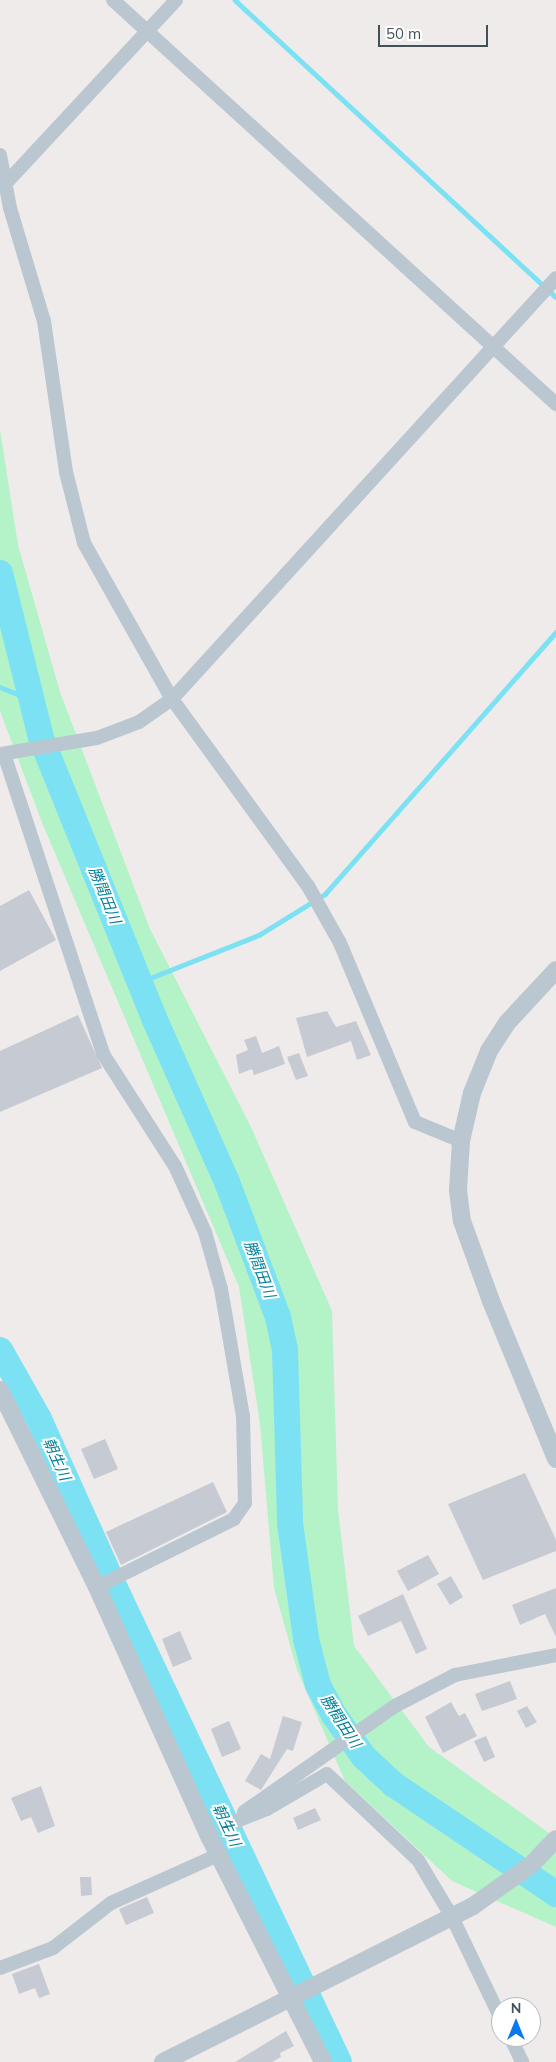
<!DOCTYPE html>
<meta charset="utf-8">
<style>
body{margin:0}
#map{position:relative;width:556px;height:2062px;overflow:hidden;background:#efebeb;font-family:Mulish,"Noto Sans JP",sans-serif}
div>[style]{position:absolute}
.green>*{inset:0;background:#b4f2c8}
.stream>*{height:4.5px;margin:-2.25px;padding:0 2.25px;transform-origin:2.25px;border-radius:2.25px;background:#7ce2f3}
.river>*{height:26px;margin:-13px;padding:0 13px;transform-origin:13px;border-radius:13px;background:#7ce2f3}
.building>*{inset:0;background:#c6cad2}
.minor>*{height:14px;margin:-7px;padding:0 7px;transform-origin:7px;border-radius:7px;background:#bac7d0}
.tertiary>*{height:18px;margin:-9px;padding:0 9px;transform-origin:9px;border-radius:9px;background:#bac7d0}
span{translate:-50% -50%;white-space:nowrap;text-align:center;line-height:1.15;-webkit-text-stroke:4px #fff;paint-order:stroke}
.water-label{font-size:15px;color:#038198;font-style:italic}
.north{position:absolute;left:491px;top:1997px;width:50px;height:50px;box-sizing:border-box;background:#fff;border:1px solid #b3b9bd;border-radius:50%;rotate:0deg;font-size:14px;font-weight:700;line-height:20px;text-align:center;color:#42505a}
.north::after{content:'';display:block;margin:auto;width:18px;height:22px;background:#0979eb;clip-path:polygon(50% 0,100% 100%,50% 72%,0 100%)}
.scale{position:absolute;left:378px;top:25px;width:110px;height:22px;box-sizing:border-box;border:2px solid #42505a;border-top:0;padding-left:6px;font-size:15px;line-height:18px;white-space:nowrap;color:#42505a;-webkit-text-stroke:4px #fff;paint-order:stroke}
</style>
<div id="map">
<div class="green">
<div style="clip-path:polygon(0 429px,18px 545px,60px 692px,150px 929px,251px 1127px,332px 1311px,338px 1510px,354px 1646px,429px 1747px,556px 1838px,556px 1927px,452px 1881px,345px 1781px,297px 1670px,274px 1588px,260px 1424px,239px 1287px,43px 825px,0 711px)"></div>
</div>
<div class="stream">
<div style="left:235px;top:0;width:437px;rotate:42.8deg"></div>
<div style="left:0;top:687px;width:32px;rotate:22deg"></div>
<div style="left:140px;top:982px;width:128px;rotate:-21.6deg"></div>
<div style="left:259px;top:935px;width:78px;rotate:-31.8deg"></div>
<div style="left:325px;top:894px;width:349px;rotate:-48.6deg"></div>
</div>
<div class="river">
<div style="left:0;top:573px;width:170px;rotate:76deg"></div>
<div style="left:41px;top:738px;width:302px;rotate:68deg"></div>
<div style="left:154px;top:1018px;width:180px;rotate:66deg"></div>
<div style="left:227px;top:1182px;width:144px;rotate:69.3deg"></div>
<div style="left:278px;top:1317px;width:34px;rotate:78deg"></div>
<div style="left:285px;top:1350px;width:173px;rotate:88.3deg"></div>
<div style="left:290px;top:1523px;width:117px;rotate:82.1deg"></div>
<div style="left:306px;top:1639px;width:48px;rotate:75.4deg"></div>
<div style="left:318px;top:1685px;width:34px;rotate:62deg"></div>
<div style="left:334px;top:1715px;width:52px;rotate:54.5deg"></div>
<div style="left:364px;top:1757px;width:40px;rotate:43deg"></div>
<div style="left:393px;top:1784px;width:197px;rotate:34deg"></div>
<div style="left:0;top:1350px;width:79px;rotate:60.5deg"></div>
<div style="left:39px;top:1419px;width:166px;rotate:65.8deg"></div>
<div style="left:115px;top:1588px;width:524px;rotate:64.71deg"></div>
</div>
<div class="building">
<div style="clip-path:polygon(29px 890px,56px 940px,0 971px,0 906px)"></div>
<div style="clip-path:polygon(327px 1011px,336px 1027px,356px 1021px,371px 1055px,357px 1060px,351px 1041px,307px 1057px,296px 1018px)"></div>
<div style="clip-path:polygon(78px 1015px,102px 1068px,0 1112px,0 1051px)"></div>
<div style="clip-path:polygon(256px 1036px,262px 1053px,279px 1046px,285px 1064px,254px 1075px,252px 1069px,239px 1074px,236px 1055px,248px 1050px,244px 1040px)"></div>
<div style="clip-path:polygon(299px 1053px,308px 1076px,296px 1080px,287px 1057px)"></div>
<div style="clip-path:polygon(105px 1439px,118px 1469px,94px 1479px,81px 1449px)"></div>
<div style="clip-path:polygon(525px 1473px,556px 1540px,556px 1551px,483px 1580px,448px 1504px)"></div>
<div style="clip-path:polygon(213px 1482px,227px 1512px,121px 1565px,106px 1532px)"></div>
<div style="clip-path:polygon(428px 1555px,439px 1574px,408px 1591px,397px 1571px)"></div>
<div style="clip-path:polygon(451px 1576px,463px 1597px,450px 1605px,437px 1584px)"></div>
<div style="clip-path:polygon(556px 1588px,556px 1637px,545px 1614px,520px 1625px,512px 1605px)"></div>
<div style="clip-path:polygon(403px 1594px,427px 1649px,416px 1654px,401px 1621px,368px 1636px,358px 1616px)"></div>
<div style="clip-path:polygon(180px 1631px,192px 1659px,173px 1667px,162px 1639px)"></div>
<div style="clip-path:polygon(510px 1681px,517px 1699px,482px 1711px,475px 1694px)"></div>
<div style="clip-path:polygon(451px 1702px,459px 1716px,465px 1713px,477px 1736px,443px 1753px,425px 1717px)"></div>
<div style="clip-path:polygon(527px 1706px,537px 1722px,526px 1728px,517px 1711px)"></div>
<div style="clip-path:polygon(283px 1716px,302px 1722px,293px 1751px,287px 1749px,261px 1790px,245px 1781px,261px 1754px,270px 1759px)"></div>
<div style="clip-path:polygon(229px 1721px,241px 1749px,222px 1757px,211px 1729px)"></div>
<div style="clip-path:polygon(486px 1736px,495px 1757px,484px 1762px,474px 1741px)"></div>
<div style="clip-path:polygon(41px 1786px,55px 1826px,38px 1833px,31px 1817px,21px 1821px,11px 1798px)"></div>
<div style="clip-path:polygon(315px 1808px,321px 1820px,298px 1830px,293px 1818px)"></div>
<div style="clip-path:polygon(80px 1877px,91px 1877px,92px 1895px,81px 1896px)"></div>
<div style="clip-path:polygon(147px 1897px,154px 1913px,126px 1925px,119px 1909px)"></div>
<div style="clip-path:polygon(39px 1964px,50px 1994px,39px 1998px,35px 1988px,19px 1994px,12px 1974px)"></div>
<div style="clip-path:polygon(286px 2031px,294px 2046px,280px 2053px,281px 2057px,272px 2062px,235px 2062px)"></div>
</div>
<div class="minor">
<div style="left:113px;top:0;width:600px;rotate:42.36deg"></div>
<div style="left:0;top:155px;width:54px;rotate:79.3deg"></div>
<div style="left:10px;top:208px;width:118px;rotate:73.3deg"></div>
<div style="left:44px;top:321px;width:153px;rotate:81.7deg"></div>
<div style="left:66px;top:472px;width:73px;rotate:75.8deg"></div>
<div style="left:84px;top:543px;width:179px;rotate:60.6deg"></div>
<div style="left:172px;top:699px;width:231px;rotate:54deg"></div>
<div style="left:308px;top:886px;width:65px;rotate:60.7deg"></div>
<div style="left:340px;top:943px;width:194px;rotate:67.3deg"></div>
<div style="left:415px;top:1122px;width:50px;rotate:22.4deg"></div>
<div style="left:8px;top:181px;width:247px;rotate:-47.1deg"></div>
<div style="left:0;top:754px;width:98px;rotate:-9.4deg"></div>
<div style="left:97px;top:738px;width:45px;rotate:-20.9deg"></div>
<div style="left:139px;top:722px;width:40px;rotate:-34.9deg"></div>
<div style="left:172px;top:699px;width:570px;rotate:-47.63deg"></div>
<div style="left:4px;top:754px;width:316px;rotate:71.7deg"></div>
<div style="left:103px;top:1054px;width:133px;rotate:57.3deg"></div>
<div style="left:175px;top:1166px;width:72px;rotate:65.6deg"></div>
<div style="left:205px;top:1232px;width:59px;rotate:74.3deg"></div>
<div style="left:221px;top:1289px;width:129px;rotate:80.2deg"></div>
<div style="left:243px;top:1416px;width:87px;rotate:88.7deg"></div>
<div style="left:245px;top:1503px;width:19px;rotate:125deg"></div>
<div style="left:234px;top:1519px;width:153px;rotate:153.6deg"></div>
<div style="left:244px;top:1812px;width:184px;rotate:-35.1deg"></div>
<div style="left:395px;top:1706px;width:68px;rotate:-27.3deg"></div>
<div style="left:455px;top:1675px;width:103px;rotate:-11.2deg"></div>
<div style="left:224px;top:1826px;width:46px;rotate:-21.6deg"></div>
<div style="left:267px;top:1809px;width:69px;rotate:-30.3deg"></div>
<div style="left:327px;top:1774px;width:125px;rotate:43.4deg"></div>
<div style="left:418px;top:1860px;width:66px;rotate:59.2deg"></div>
<div style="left:452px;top:1917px;width:113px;rotate:64.3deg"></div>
<div style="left:0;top:1968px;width:57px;rotate:-20.7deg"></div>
<div style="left:53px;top:1948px;width:73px;rotate:-37.8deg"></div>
<div style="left:111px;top:1903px;width:120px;rotate:-24.2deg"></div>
<div style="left:510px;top:2037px;width:28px;rotate:64deg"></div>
</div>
<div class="tertiary">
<div style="left:556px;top:970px;width:72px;rotate:132.8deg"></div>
<div style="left:507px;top:1023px;width:33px;rotate:123deg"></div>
<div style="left:489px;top:1051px;width:45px;rotate:112deg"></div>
<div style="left:472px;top:1093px;width:49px;rotate:102.9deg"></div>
<div style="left:461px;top:1141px;width:49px;rotate:93.5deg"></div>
<div style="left:458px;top:1190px;width:31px;rotate:83deg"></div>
<div style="left:462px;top:1221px;width:85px;rotate:70.1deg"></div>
<div style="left:491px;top:1301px;width:171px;rotate:67.6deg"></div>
<div style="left:0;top:1390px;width:220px;rotate:63.8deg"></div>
<div style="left:97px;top:1587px;width:275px;rotate:65.8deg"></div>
<div style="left:210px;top:1838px;width:251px;rotate:63.2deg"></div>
<div style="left:163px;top:2062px;width:347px;rotate:-26.7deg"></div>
<div style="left:473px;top:1906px;width:71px;rotate:-35.3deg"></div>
<div style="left:531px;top:1865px;width:36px;rotate:-46deg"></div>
</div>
<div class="water-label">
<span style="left:105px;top:895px;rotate:68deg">勝間田川</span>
<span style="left:260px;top:1269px;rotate:69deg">勝間田川</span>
<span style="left:57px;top:1459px;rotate:66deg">朝生川</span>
<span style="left:341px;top:1721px;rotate:57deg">勝間田川</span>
<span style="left:227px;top:1825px;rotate:65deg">朝生川</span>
</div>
<div class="north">N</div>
<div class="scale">50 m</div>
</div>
